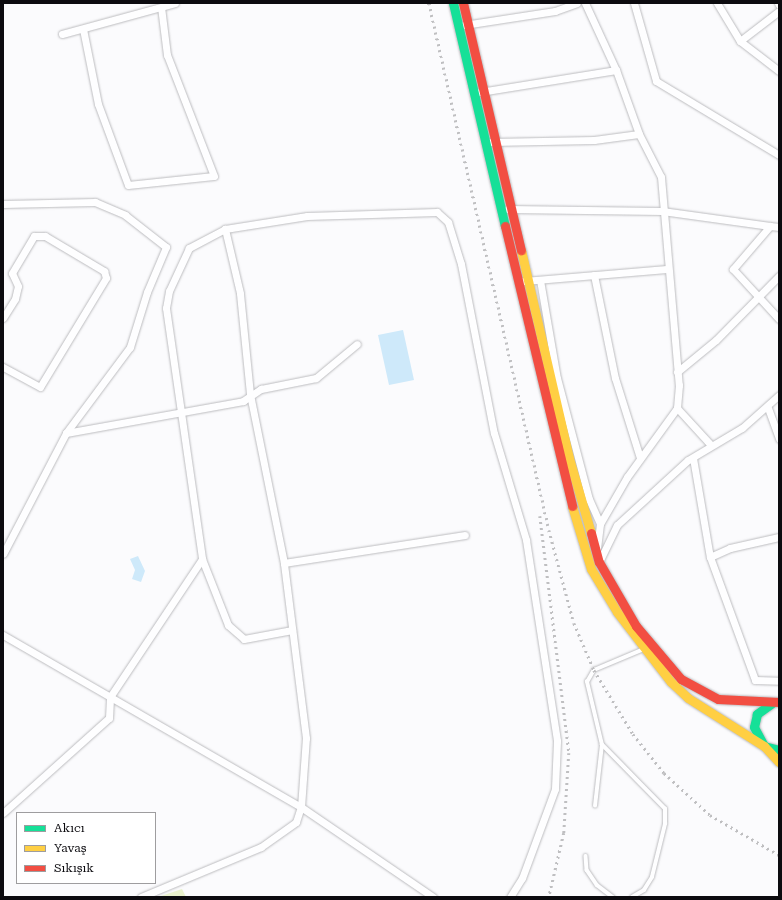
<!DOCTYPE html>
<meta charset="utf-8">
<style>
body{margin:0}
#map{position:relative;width:782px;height:900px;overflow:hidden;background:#fbfbfd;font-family:"Roboto Serif",serif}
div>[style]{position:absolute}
.green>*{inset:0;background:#eaf2ce}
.water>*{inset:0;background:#cee9fa}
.roads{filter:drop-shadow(0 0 1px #bcbcbf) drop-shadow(0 0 1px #bcbcbf)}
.lane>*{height:3.5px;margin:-1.75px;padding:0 1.75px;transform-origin:1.75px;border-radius:1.75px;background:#fefeff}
.street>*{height:7px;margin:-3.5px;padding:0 3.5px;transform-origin:3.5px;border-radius:3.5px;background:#fefeff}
.fast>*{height:9px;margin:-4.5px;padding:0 4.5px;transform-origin:4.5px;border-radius:4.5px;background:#16e098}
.slow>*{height:9px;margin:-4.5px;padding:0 4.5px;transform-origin:4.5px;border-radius:4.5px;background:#ffcf43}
.jam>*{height:9px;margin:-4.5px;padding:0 4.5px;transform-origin:4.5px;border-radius:4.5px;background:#f24e42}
.rail>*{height:2.5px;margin-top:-1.25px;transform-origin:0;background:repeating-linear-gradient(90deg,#bfbfc1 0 2px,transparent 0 6px)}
span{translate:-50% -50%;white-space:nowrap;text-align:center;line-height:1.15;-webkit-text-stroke:3px #fff;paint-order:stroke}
.frame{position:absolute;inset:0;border:4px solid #0c0b0f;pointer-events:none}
.legend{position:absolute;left:16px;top:812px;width:140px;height:72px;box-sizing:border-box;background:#fff;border:1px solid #9e9d9f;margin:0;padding:5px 7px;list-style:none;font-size:12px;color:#0c0b0f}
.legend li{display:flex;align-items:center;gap:8px;height:20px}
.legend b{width:20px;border:1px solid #9e9d9f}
</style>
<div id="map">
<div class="green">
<div style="clip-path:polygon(182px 889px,186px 897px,158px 897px)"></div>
</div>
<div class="water">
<div style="clip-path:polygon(403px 330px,414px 380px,389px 385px,378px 335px)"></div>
<div style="clip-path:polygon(138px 556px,145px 571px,141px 582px,132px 579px,135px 570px,130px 559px)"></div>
</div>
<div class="roads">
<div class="lane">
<div style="left:595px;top:806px;width:61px;rotate:-83.5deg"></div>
<div style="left:586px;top:856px;width:14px;rotate:86deg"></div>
<div style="left:587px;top:870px;width:18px;rotate:56deg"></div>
<div style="left:597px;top:885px;width:20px;rotate:37deg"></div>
<div style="left:632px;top:897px;width:14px;rotate:-30deg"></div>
<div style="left:644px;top:890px;width:15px;rotate:-58deg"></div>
<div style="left:652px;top:877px;width:55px;rotate:-76.2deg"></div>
<div style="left:665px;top:824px;width:15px;rotate:-90deg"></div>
<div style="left:665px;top:809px;width:90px;rotate:-134.5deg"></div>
<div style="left:602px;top:745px;width:65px;rotate:-103.4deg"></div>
<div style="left:587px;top:682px;width:14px;rotate:-60deg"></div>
<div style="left:594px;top:670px;width:54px;rotate:-22.8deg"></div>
</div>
<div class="street">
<div style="left:585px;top:3px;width:74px;rotate:65.2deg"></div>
<div style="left:616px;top:70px;width:68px;rotate:70.2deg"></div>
<div style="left:639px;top:134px;width:48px;rotate:62.9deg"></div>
<div style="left:661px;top:177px;width:209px;rotate:85.1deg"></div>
<div style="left:679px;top:385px;width:23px;rotate:95deg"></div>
<div style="left:677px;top:408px;width:85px;rotate:125.9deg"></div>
<div style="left:627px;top:477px;width:54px;rotate:119.9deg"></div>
<div style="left:600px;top:524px;width:24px;rotate:97deg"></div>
<div style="left:634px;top:3px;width:81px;rotate:74.2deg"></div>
<div style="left:656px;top:81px;width:144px;rotate:31deg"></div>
<div style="left:717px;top:3px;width:44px;rotate:58.8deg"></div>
<div style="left:740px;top:41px;width:49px;rotate:37.6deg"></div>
<div style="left:778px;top:3px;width:2px;rotate:63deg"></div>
<div style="left:464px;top:25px;width:92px;rotate:-8.7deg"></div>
<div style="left:555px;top:11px;width:23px;rotate:-20deg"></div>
<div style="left:83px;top:29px;width:76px;rotate:78.7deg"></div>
<div style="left:98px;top:104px;width:86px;rotate:69.7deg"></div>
<div style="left:128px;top:185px;width:86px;rotate:-6deg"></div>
<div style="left:214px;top:176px;width:130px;rotate:-111.2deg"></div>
<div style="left:167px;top:55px;width:48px;rotate:-97.1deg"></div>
<div style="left:62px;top:34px;width:117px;rotate:-15.3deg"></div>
<div style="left:740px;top:41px;width:49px;rotate:-37.6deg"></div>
<div style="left:480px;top:92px;width:138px;rotate:-9.2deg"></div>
<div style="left:491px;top:142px;width:103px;rotate:-1.1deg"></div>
<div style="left:594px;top:140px;width:45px;rotate:-7.6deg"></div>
<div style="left:3px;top:204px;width:92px;rotate:-1.2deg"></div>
<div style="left:95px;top:202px;width:33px;rotate:23deg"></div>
<div style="left:125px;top:215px;width:52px;rotate:38deg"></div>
<div style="left:166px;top:247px;width:49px;rotate:112.9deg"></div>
<div style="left:147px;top:292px;width:58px;rotate:107.2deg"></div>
<div style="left:130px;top:347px;width:107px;rotate:126.7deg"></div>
<div style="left:66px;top:433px;width:136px;rotate:117.5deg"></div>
<div style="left:508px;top:209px;width:154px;rotate:0.7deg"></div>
<div style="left:662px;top:211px;width:109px;rotate:7.9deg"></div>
<div style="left:770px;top:226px;width:57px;rotate:130.7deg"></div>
<div style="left:733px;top:269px;width:68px;rotate:47.4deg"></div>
<div style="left:770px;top:226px;width:9px;rotate:6deg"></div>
<div style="left:225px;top:229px;width:41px;rotate:152.2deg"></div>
<div style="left:189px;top:248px;width:47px;rotate:114.9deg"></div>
<div style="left:169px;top:291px;width:17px;rotate:100deg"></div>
<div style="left:166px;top:308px;width:254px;rotate:81.8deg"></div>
<div style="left:202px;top:559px;width:71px;rotate:68.5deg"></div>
<div style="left:228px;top:625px;width:21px;rotate:41deg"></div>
<div style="left:244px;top:639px;width:49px;rotate:-10.6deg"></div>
<div style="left:594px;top:275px;width:105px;rotate:78.5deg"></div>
<div style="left:615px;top:378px;width:84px;rotate:72.6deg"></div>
<div style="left:540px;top:280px;width:99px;rotate:80.2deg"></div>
<div style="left:557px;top:378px;width:125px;rotate:75.2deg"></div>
<div style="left:589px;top:499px;width:27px;rotate:66deg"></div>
<div style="left:524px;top:281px;width:143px;rotate:-4.8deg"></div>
<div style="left:3px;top:318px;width:22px;rotate:-58deg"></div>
<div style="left:15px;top:299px;width:13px;rotate:-77deg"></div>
<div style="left:18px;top:286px;width:14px;rotate:-115deg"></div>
<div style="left:12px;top:273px;width:43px;rotate:-59.3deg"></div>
<div style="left:34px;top:236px;width:11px"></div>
<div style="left:45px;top:236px;width:69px;rotate:30.7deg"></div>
<div style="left:104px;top:271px;width:7px;rotate:74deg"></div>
<div style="left:106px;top:278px;width:127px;rotate:121.2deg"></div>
<div style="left:40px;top:387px;width:42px;rotate:-151.6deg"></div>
<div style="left:677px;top:372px;width:50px;rotate:-39.4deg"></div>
<div style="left:716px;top:340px;width:90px;rotate:-45.5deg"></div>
<div style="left:677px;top:408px;width:49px;rotate:47.5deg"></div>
<div style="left:768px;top:408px;width:33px;rotate:70deg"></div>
<div style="left:66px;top:433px;width:180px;rotate:-10.2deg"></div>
<div style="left:243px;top:401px;width:22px;rotate:-34deg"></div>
<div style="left:261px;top:389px;width:56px;rotate:-11.3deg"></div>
<div style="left:316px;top:378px;width:53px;rotate:-39.7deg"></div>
<div style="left:693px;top:458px;width:100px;rotate:80.3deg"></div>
<div style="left:710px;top:557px;width:22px;rotate:-24deg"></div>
<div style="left:730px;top:548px;width:50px;rotate:-12.7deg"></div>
<div style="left:710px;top:557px;width:131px;rotate:69.9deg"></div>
<div style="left:755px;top:680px;width:24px;rotate:2deg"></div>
<div style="left:599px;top:562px;width:41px;rotate:-64.1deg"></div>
<div style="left:617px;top:525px;width:96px;rotate:-42.5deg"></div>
<div style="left:688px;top:460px;width:63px;rotate:-30.7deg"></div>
<div style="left:742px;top:428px;width:50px;rotate:-41.7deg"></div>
<div style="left:284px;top:563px;width:183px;rotate:-8.8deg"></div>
<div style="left:3px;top:635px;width:344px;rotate:30deg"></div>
<div style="left:301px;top:807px;width:160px;rotate:34.3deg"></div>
<div style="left:3px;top:813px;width:142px;rotate:-41.9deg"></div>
<div style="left:109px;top:718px;width:21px;rotate:-87deg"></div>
<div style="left:110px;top:697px;width:166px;rotate:-56.3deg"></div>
<div style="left:141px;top:897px;width:130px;rotate:-22.6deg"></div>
<div style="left:261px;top:847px;width:43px;rotate:-35.5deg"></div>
<div style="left:296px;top:822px;width:16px;rotate:-72deg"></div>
<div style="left:301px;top:807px;width:69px;rotate:-85.9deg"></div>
<div style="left:306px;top:738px;width:176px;rotate:-97.2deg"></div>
<div style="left:284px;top:563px;width:172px;rotate:-101.4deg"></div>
<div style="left:250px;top:394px;width:101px;rotate:-95.7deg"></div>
<div style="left:240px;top:293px;width:66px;rotate:-103.2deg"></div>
<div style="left:225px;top:229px;width:83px;rotate:-9deg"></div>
<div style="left:307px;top:216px;width:130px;rotate:-1.8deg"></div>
<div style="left:437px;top:212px;width:15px;rotate:42deg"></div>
<div style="left:448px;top:222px;width:44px;rotate:72.8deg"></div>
<div style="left:461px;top:264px;width:172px;rotate:79deg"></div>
<div style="left:494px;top:433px;width:112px;rotate:73.3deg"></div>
<div style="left:526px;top:540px;width:203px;rotate:81.2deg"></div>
<div style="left:557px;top:741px;width:48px;rotate:92.4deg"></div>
<div style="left:555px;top:789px;width:95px;rotate:110.3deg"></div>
<div style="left:522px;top:878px;width:22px;rotate:122deg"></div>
</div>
<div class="fast">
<div style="left:453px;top:3px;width:229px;rotate:76.9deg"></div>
<div style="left:772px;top:703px;width:19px;rotate:144deg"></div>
<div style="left:757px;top:714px;width:13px;rotate:103deg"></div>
<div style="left:754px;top:727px;width:21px;rotate:62deg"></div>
<div style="left:764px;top:746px;width:16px;rotate:15deg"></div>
</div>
<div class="slow">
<div style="left:521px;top:250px;width:213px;rotate:77deg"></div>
<div style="left:569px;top:458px;width:78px;rotate:73.7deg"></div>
<div style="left:572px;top:506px;width:66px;rotate:73.2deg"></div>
<div style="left:591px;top:569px;width:50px;rotate:58.8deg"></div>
<div style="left:617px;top:612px;width:88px;rotate:52.4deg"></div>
<div style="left:671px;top:682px;width:23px;rotate:43deg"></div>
<div style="left:688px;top:698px;width:90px;rotate:32.3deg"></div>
<div style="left:764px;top:746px;width:22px;rotate:47deg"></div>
</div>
<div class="jam">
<div style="left:463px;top:3px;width:254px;rotate:76.8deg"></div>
<div style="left:505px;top:226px;width:288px;rotate:76.5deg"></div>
<div style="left:591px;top:533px;width:30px;rotate:75deg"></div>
<div style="left:599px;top:562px;width:74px;rotate:60deg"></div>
<div style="left:636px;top:626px;width:70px;rotate:49.7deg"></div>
<div style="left:681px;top:679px;width:42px;rotate:28.4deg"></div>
<div style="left:718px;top:699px;width:61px;rotate:2.8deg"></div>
</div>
</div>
<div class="rail">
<div style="left:429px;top:3px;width:540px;rotate:77.17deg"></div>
<div style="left:549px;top:530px;width:96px;rotate:75deg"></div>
<div style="left:574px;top:623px;width:51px;rotate:66.9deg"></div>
<div style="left:594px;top:670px;width:75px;rotate:58.6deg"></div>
<div style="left:633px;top:734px;width:50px;rotate:51.5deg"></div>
<div style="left:664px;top:773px;width:62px;rotate:42.4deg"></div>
<div style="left:710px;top:815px;width:80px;rotate:30.1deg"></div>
<div style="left:540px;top:516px;width:239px;rotate:83deg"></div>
<div style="left:569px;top:753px;width:80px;rotate:93.6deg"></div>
<div style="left:564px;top:833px;width:66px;rotate:103.2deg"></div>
</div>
<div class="frame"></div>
<ul class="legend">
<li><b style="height:5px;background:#16e098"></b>Akıcı</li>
<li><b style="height:5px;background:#ffcf43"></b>Yavaş</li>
<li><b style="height:5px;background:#f24e42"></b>Sıkışık</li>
</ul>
</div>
